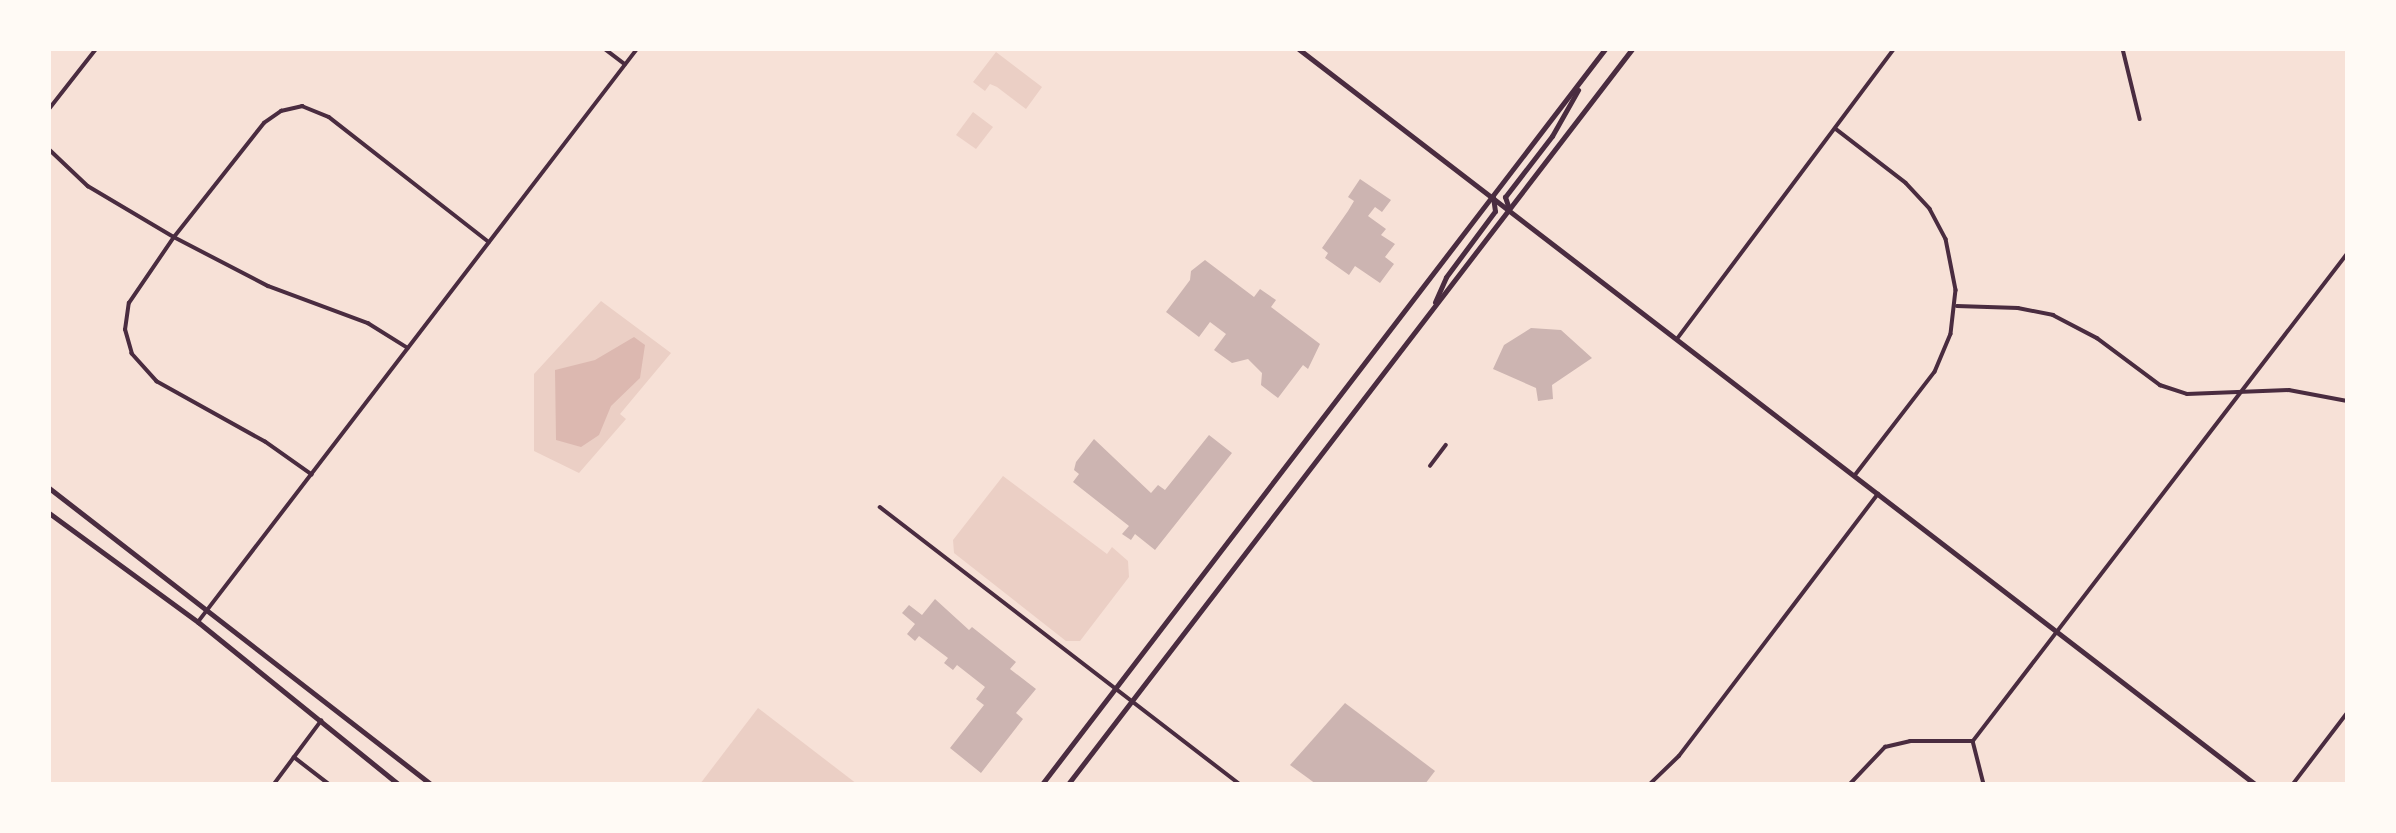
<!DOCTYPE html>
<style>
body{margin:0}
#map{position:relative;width:2396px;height:833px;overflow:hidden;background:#f7e1d7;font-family:"Nunito Sans",sans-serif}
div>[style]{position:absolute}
.green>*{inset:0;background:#ebcfc5}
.water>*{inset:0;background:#dcb8b0}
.building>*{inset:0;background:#ccb4b1}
.minor>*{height:3.5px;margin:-1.75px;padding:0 1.75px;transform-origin:1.75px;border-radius:1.75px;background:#4a2c40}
.tertiary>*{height:4.5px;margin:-2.25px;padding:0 2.25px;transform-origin:2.25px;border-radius:2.25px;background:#4a2c40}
.secondary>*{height:5px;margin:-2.5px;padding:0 2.5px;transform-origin:2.5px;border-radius:2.5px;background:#4a2c40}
span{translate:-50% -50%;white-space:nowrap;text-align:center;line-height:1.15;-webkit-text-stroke:5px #fffaf5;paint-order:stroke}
.frame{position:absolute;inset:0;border:51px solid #fffaf5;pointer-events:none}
</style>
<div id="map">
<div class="green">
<div style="clip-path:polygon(996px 52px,1042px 87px,1026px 109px,997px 87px,990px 84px,985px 91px,973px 82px)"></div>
<div style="clip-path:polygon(973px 112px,993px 127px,976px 149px,956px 135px)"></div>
<div style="clip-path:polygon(601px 301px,671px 353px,620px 414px,626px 419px,579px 473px,534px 451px,534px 374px)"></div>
<div style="clip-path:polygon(1003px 476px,1107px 554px,1112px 547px,1128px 561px,1129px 577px,1080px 641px,1066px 641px,954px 553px,953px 540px)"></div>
<div style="clip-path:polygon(758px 708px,857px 784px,700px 784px)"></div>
</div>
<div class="water">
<div style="clip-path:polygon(634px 337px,645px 345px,640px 378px,611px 406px,599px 435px,581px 447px,556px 440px,555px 370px,595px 360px)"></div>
</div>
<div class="building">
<div style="clip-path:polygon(1360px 179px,1391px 200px,1382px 212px,1375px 207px,1368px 216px,1386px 229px,1381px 235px,1395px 244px,1385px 257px,1394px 264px,1380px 283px,1355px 266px,1349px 275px,1325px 258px,1328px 253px,1322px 248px,1348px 211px,1354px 201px,1348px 197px)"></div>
<div style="clip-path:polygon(1205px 260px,1254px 297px,1260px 289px,1276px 300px,1271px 307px,1320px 344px,1308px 369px,1303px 365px,1278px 398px,1261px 385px,1262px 373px,1248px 359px,1232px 363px,1214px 350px,1226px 334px,1210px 322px,1199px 337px,1166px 312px,1190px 280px,1191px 271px)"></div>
<div style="clip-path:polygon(1531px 328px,1561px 330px,1592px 358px,1552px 385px,1553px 399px,1538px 401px,1536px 388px,1493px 369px,1504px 345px)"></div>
<div style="clip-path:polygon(1209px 435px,1232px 453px,1155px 550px,1135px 534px,1131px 540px,1122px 534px,1129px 526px,1073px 482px,1079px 474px,1074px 470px,1076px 462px,1094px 439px,1151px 493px,1158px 485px,1165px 490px)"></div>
<div style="clip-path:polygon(935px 599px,969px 630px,972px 627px,1016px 662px,1010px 669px,1036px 689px,1016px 713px,1023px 719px,981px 773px,950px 748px,984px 705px,976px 699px,985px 687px,957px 665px,953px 670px,944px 663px,948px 658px,919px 636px,915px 641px,907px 634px,915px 624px,902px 613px,909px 605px,922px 615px)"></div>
<div style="clip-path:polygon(1345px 703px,1435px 771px,1425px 784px,1316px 784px,1290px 765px)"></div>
</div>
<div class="minor">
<div style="left:605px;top:49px;width:25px;rotate:37deg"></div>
<div style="left:2087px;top:49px;width:30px"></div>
<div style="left:2123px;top:49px;width:72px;rotate:76.3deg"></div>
<div style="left:49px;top:109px;width:76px;rotate:-51.9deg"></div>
<div style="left:1836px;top:129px;width:88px;rotate:37.6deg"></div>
<div style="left:1906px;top:183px;width:35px;rotate:47deg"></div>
<div style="left:1930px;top:209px;width:34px;rotate:62deg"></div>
<div style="left:1946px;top:239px;width:52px;rotate:78.9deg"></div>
<div style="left:1956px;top:290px;width:44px;rotate:96.5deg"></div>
<div style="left:1951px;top:334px;width:41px;rotate:112.8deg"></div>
<div style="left:1935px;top:372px;width:131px;rotate:127.6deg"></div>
<div style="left:49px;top:149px;width:54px;rotate:43.5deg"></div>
<div style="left:88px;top:186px;width:100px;rotate:30.7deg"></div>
<div style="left:174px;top:237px;width:106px;rotate:27.5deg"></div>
<div style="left:268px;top:286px;width:107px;rotate:20.3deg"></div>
<div style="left:368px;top:323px;width:47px;rotate:32deg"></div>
<div style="left:1957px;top:306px;width:61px;rotate:1.9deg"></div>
<div style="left:2018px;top:308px;width:36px;rotate:11deg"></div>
<div style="left:2053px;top:315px;width:50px;rotate:27.6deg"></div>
<div style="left:2097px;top:338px;width:79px;rotate:36.7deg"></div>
<div style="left:2160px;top:385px;width:28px;rotate:18deg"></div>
<div style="left:2187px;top:394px;width:102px;rotate:-2.2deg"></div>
<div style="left:2289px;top:390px;width:59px;rotate:10.7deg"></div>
<div style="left:1677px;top:339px;width:362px;rotate:-53.2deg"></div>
<div style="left:1430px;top:466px;width:26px;rotate:-53deg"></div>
<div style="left:312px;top:475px;width:57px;rotate:-144.9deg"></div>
<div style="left:265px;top:442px;width:124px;rotate:-150.9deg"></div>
<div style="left:157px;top:382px;width:38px;rotate:-132deg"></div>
<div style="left:132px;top:354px;width:25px;rotate:-106deg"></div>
<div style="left:125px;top:330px;width:27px;rotate:-82deg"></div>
<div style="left:129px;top:303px;width:80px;rotate:-55.7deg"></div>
<div style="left:174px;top:237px;width:145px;rotate:-51.7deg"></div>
<div style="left:264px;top:123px;width:21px;rotate:-35deg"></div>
<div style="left:281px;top:111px;width:22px;rotate:-13deg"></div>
<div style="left:302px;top:106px;width:29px;rotate:22deg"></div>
<div style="left:329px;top:117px;width:203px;rotate:38deg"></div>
<div style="left:880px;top:507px;width:454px;rotate:37.6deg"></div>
<div style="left:198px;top:622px;width:722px;rotate:-52.54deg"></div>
<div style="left:1973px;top:741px;width:614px;rotate:-52.48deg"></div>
<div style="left:1973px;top:741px;width:44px;rotate:75.7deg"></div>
<div style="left:294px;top:757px;width:44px;rotate:37.6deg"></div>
<div style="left:274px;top:784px;width:79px;rotate:-53.3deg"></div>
<div style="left:1650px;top:784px;width:40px;rotate:-44deg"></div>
<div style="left:1679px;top:756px;width:329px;rotate:-52.8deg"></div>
<div style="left:1850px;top:784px;width:51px;rotate:-46.6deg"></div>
<div style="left:1885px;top:747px;width:26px;rotate:-13deg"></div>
<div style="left:1910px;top:741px;width:63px"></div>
<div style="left:2293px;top:784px;width:89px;rotate:-52.7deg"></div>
</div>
<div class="tertiary">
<div style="left:1299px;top:49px;width:1206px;rotate:37.55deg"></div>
</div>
<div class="secondary">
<div style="left:1509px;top:209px;width:13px;rotate:-108deg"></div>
<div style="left:1505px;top:197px;width:77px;rotate:-52.4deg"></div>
<div style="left:1552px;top:136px;width:53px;rotate:-60.5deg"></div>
<div style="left:1435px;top:302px;width:27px;rotate:-66deg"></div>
<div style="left:1446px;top:277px;width:82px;rotate:-53.4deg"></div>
<div style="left:1495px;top:211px;width:15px;rotate:-98deg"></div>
<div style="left:49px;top:488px;width:482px;rotate:37.8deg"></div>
<div style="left:49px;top:513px;width:185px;rotate:36.2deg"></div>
<div style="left:198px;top:622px;width:257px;rotate:39deg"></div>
<div style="left:1042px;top:784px;width:926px;rotate:-52.55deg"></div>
<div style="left:1068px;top:784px;width:926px;rotate:-52.5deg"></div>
</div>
<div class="frame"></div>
</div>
